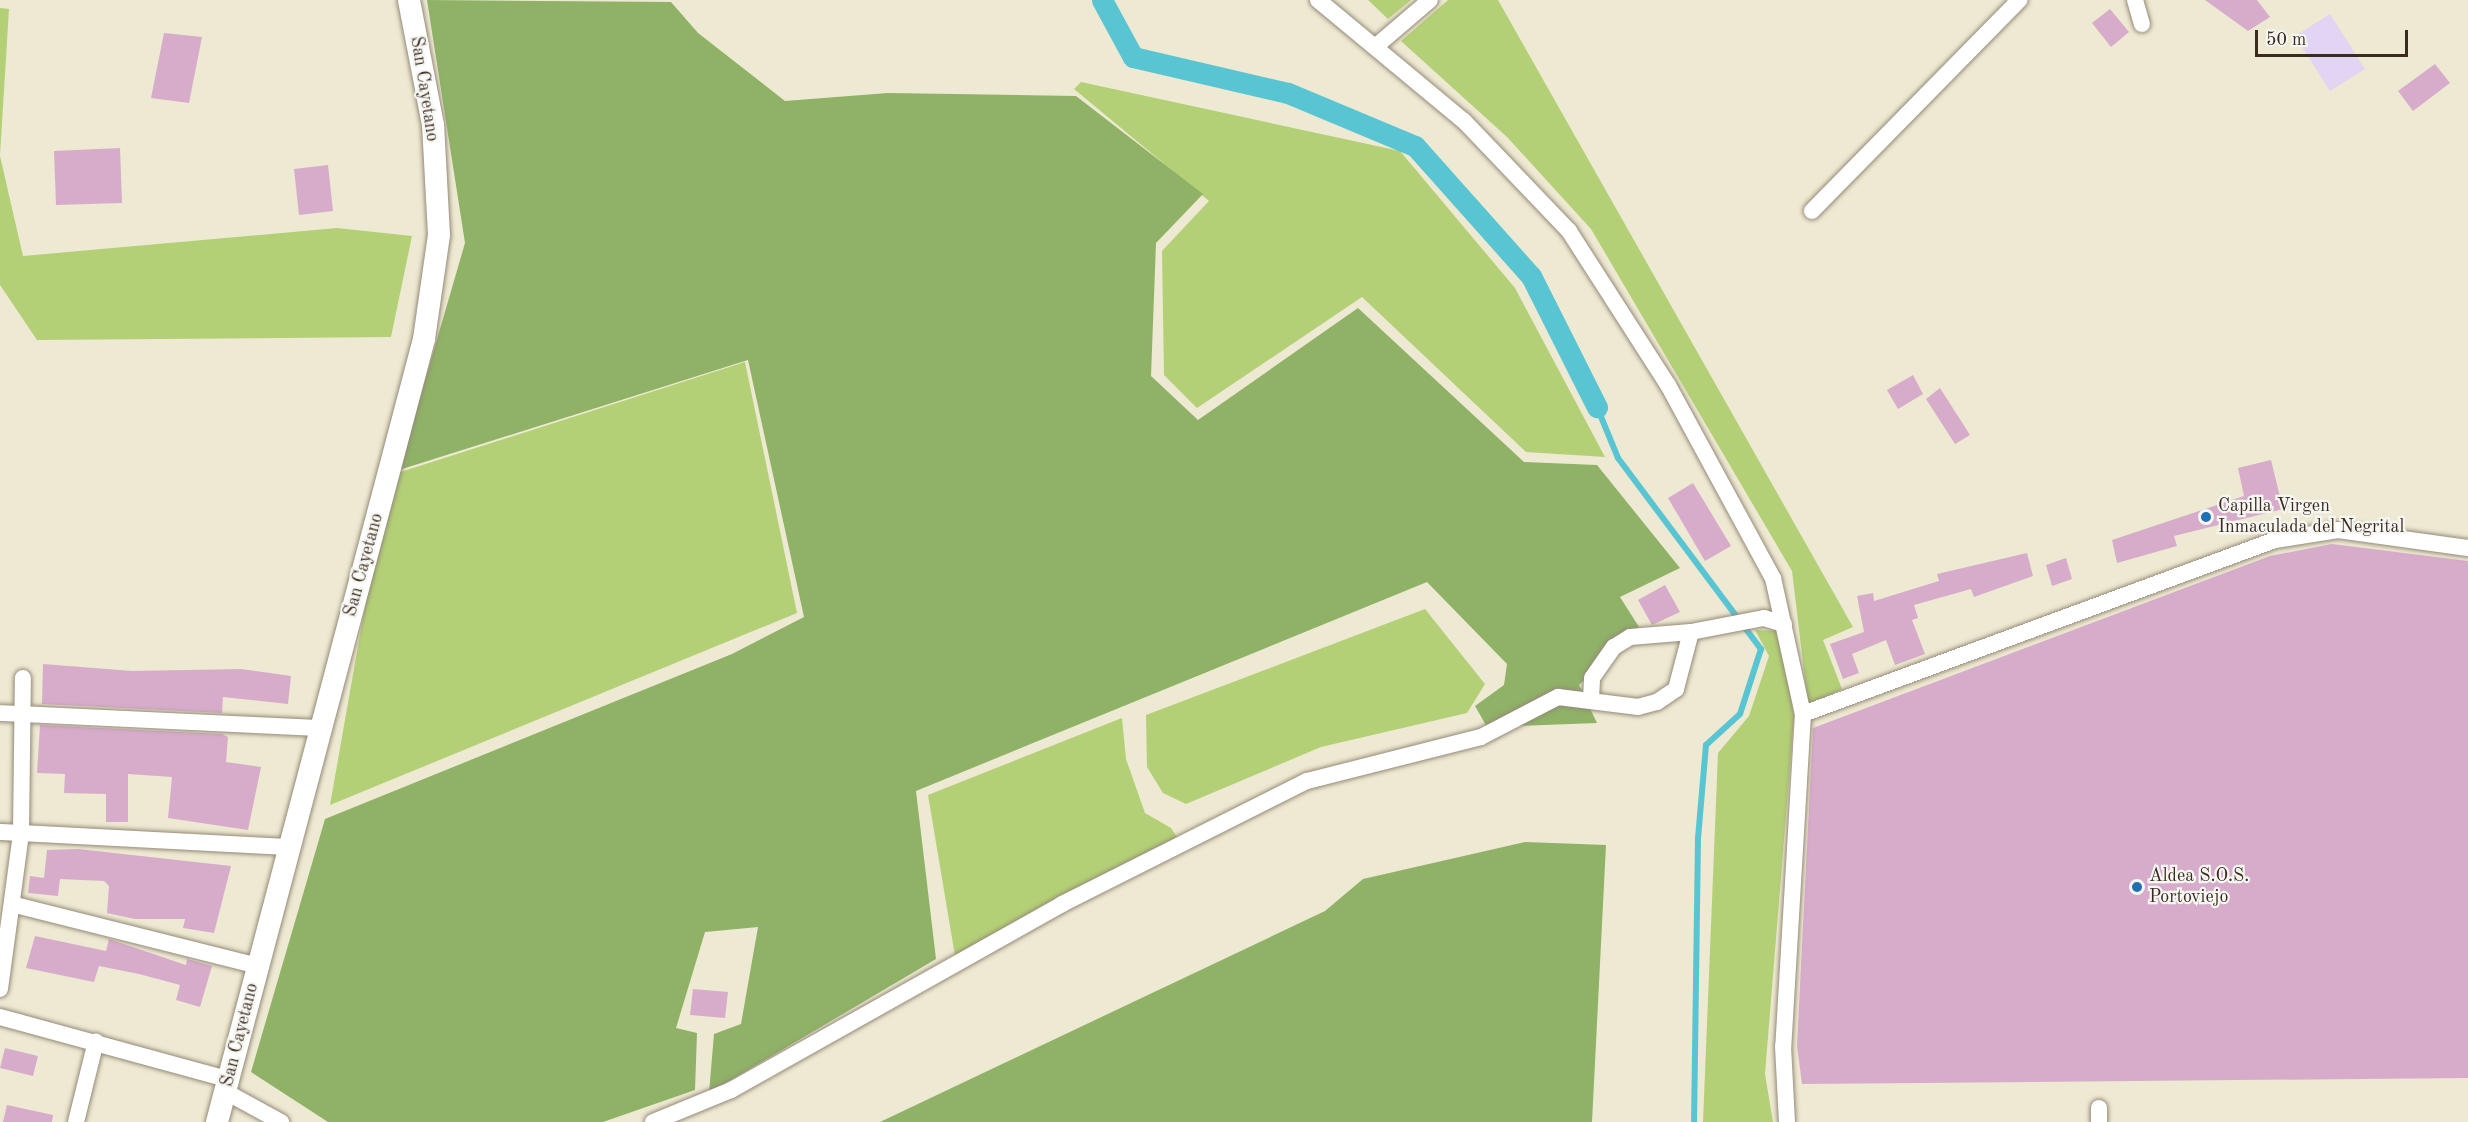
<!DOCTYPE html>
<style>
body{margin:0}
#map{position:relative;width:2468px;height:1122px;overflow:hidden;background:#eee9d2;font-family:"Old Standard TT",serif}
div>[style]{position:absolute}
.built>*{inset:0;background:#e2d4f3}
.green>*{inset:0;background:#b4d076}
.forest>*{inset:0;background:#8fb267}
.stream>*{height:6px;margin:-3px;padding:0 3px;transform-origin:3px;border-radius:3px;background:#59c5d2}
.canal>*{height:21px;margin:-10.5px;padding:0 10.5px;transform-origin:10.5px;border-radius:10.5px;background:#59c5d2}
.building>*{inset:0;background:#d7accb}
.roads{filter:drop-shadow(0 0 2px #948a78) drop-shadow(0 0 2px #948a78)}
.street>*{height:16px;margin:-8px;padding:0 8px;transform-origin:8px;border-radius:8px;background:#fff}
.secondary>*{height:22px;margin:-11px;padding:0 11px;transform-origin:11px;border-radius:11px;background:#fff}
.dots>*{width:16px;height:16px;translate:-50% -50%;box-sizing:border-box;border:3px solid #f6f6f2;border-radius:50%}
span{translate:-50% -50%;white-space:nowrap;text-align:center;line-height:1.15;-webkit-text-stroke:4.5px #f6f6f2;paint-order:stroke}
.street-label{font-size:18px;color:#3b2a1e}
.poi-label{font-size:18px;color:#3b2a1e}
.left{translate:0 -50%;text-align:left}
.scale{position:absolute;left:2255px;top:30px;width:153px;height:27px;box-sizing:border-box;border:3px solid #3b2a1e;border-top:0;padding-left:8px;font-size:18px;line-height:21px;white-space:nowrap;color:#3b2a1e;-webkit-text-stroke:4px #f6f6f2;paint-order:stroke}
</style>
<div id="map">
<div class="built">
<div style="clip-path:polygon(2330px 14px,2365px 69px,2330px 91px,2295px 36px)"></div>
</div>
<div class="green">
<div style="clip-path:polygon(1368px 0,1411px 0,1388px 19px)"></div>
<div style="clip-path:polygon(1448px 0,1498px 0,1853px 627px,1823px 640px,1842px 689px,1808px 705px,1792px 571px,1591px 229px,1507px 137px,1401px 41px)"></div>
<div style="clip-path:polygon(0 8px,9px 9px,0 155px)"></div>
<div style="clip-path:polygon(1081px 82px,1400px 151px,1515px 288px,1605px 457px,1526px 452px,1362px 297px,1197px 408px,1164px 375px,1162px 251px,1209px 201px,1074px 89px)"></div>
<div style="clip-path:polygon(0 156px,23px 256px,337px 228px,412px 236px,391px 337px,37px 340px,0 285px)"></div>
<div style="clip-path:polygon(745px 362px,797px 613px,330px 805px,388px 476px)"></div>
<div style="clip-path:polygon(1425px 609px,1485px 684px,1467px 713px,1321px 747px,1186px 804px,1163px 793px,1147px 767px,1146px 715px)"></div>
<div style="clip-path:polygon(1755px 630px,1783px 631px,1794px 717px,1765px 1074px,1773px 1122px,1703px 1122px,1718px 753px,1749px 716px,1769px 656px)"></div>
<div style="clip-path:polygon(1122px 718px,1126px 759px,1145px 813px,1171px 828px,1181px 843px,955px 956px,928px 795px)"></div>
</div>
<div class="forest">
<div style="clip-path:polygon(427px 0,671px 2px,698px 33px,785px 101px,888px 93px,1076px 96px,1203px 194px,1156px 243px,1151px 376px,1198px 420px,1358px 308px,1524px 462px,1597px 465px,1680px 568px,1620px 597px,1639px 627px,1579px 685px,1597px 723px,1487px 727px,1475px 706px,1504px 685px,1507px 664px,1427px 582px,916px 791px,936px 959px,709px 1093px,714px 1034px,741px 1024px,758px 927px,705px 932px,676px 1028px,697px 1033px,695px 1090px,603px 1122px,328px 1122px,251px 1072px,325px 819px,732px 654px,804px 617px,748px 360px,399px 470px,465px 243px)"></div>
<div style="clip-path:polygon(1525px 842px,1606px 845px,1592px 1122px,880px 1122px,1325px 911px,1363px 879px)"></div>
</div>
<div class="stream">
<div style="left:1597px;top:407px;width:55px;rotate:67.6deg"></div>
<div style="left:1618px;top:458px;width:239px;rotate:53.2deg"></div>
<div style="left:1761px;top:649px;width:68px;rotate:107.9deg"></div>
<div style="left:1740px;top:714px;width:46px;rotate:137.6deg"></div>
<div style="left:1706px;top:745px;width:93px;rotate:94.9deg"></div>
<div style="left:1698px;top:838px;width:284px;rotate:90.8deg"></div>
</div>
<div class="canal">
<div style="left:1102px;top:0;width:65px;rotate:61.5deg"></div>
<div style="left:1133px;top:57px;width:159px;rotate:13.1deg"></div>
<div style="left:1288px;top:93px;width:138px;rotate:22.7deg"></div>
<div style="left:1415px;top:146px;width:174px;rotate:48.3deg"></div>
<div style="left:1531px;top:276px;width:147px;rotate:63.3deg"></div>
</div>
<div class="building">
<div style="clip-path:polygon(2205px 0,2257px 0,2270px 17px,2248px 31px)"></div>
<div style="clip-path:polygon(2110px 9px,2129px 32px,2111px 47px,2092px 23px)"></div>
<div style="clip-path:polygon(164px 33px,202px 37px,189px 103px,151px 98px)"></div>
<div style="clip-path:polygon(2435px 64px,2450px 83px,2413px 111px,2398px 91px)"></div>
<div style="clip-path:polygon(120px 148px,122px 203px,56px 205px,54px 151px)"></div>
<div style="clip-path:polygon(328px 165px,333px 211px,299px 215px,294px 169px)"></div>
<div style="clip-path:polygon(1913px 375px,1923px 394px,1898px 409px,1887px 390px)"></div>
<div style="clip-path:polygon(1940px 388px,1970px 435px,1955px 444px,1926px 399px)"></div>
<div style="clip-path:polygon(2271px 460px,2283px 509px,2174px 536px,2177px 546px,2117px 563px,2112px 540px,2244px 496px,2238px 468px)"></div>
<div style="clip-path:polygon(1693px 483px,1731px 546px,1705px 561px,1668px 498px)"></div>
<div style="clip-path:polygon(2332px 544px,2468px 561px,2468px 1078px,1802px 1084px,1797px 1046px,1813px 728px,2270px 556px)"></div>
<div style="clip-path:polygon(2027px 553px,2033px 576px,1974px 597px,1971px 589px,1914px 605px,1918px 618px,1912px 620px,1925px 654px,1895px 665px,1886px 640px,1852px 654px,1859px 673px,1843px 679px,1830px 644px,1864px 632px,1857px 596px,1873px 593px,1874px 601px,1939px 581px,1937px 574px)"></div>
<div style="clip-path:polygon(2066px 558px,2072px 579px,2052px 586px,2046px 565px)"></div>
<div style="clip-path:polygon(1665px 585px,1680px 612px,1652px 625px,1638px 600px)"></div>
<div style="clip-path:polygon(43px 664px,132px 671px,241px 669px,291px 676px,288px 704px,223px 697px,222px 713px,42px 704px)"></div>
<div style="clip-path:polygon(40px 725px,222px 734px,228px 737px,226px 762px,261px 767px,248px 830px,168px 818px,172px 777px,128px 774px,128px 822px,106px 822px,106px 794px,64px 793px,65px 774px,37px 773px)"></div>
<div style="clip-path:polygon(78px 849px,231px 866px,214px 933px,183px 928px,185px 919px,135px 919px,107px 913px,109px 886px,104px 881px,60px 879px,58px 896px,28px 893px,30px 876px,44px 878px,47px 850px)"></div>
<div style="clip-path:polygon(35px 936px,106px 951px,109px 939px,186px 965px,187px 959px,212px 966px,200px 1007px,176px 1000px,180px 985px,139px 974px,99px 966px,94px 982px,26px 968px)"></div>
<div style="clip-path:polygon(693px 989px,728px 992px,725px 1018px,690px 1015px)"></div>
<div style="clip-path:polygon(5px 1048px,38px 1056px,33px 1076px,0 1068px)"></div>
<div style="clip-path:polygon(7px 1105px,53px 1115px,52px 1122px,3px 1122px)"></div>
</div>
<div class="roads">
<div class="street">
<div style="left:1318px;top:0;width:190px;rotate:39.7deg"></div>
<div style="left:1464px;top:121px;width:152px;rotate:46.3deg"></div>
<div style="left:1569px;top:231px;width:183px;rotate:57.3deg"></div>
<div style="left:1668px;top:385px;width:220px;rotate:61.5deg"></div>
<div style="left:1773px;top:578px;width:139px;rotate:77.6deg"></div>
<div style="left:1803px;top:714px;width:333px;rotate:93.4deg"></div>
<div style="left:1783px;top:1046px;width:76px;rotate:87deg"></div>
<div style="left:2135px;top:0;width:25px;rotate:74deg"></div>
<div style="left:1375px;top:47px;width:72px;rotate:-40.5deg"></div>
<div style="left:1812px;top:211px;width:296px;rotate:-45.5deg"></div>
<div style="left:1591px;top:699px;width:21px;rotate:-87deg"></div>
<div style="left:1592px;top:678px;width:38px;rotate:-55deg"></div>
<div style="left:1614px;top:647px;width:19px;rotate:-32deg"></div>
<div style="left:1630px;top:637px;width:61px;rotate:-4.7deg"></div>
<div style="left:0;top:713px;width:321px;rotate:2.7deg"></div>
<div style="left:1803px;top:714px;width:503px;rotate:-20.24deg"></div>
<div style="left:2275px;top:540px;width:64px;rotate:-9deg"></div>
<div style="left:2338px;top:530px;width:131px;rotate:7.9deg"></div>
<div style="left:0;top:832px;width:289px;rotate:3deg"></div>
<div style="left:15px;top:905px;width:251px;rotate:14.1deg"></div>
<div style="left:0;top:989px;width:157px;rotate:-82.3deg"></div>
<div style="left:21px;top:833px;width:155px;rotate:-89.3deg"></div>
<div style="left:0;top:1017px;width:238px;rotate:15.3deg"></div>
<div style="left:226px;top:1092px;width:63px;rotate:28.6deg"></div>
<div style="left:76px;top:1122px;width:83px;rotate:-76.1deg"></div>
<div style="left:653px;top:1122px;width:84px;rotate:-22.3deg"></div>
<div style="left:731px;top:1090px;width:380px;rotate:-29.3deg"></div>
<div style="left:1062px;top:904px;width:274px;rotate:-26.7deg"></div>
<div style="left:1307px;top:781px;width:179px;rotate:-14.2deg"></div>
<div style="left:1481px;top:737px;width:87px;rotate:-27.5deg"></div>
<div style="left:1558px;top:697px;width:81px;rotate:7.1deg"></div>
<div style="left:1638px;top:707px;width:20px;rotate:-15deg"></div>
<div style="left:1657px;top:702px;width:23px;rotate:-34deg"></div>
<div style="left:1676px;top:689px;width:59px;rotate:-75.3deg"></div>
<div style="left:1691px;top:632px;width:74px;rotate:-10.9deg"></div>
<div style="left:1764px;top:618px;width:21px;rotate:17deg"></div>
<div style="left:2099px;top:1122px;width:14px;rotate:-90deg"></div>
</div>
<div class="secondary">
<div style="left:217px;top:1122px;width:810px;rotate:-75.19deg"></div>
<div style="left:424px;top:339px;width:105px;rotate:-81.8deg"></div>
<div style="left:439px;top:235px;width:110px;rotate:-93.1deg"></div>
<div style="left:433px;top:125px;width:127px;rotate:-100.9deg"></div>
</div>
</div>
<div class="dots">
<div style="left:2206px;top:517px;background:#1f6fb2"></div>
<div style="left:2137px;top:887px;background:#1f6fb2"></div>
</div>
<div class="street-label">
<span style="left:424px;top:89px;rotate:81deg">San Cayetano</span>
<span style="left:364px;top:565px;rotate:-75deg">San Cayetano</span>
<span style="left:240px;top:1035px;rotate:-76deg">San Cayetano</span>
</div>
<div class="poi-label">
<span class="left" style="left:2218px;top:517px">Capilla Virgen<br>Inmaculada del Negrital</span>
<span class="left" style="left:2149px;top:887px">Aldea S.O.S.<br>Portoviejo</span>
</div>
<div class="scale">50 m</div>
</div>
